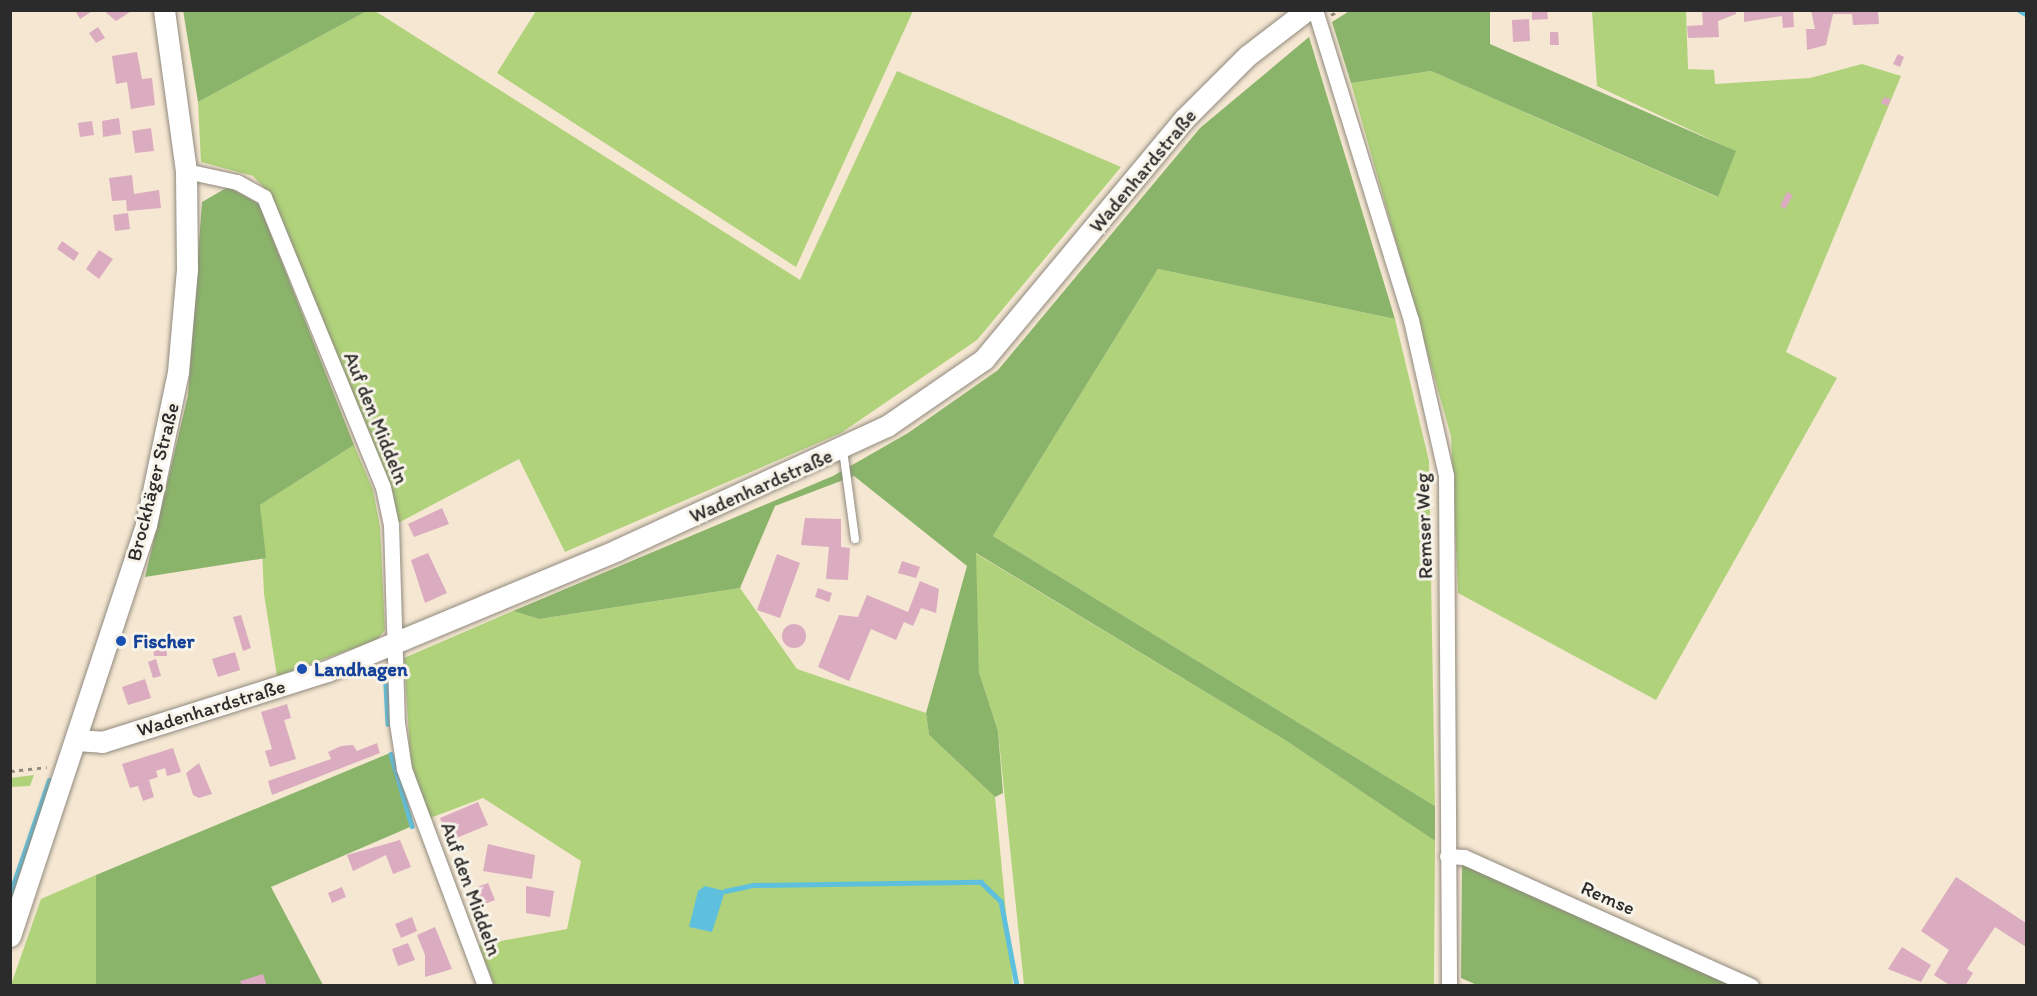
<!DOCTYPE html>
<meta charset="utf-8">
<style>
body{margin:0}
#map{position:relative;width:2037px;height:996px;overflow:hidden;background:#f5e7d2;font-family:Itim,sans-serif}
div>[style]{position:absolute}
.green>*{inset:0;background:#afd27b}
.forest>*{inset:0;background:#8bb46b}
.water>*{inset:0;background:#5fc0de}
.stream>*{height:4.5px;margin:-2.25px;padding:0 2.25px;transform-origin:2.25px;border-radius:2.25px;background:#5fc0de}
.building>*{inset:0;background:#dbabc0}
.round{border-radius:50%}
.path>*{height:3px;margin-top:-1.5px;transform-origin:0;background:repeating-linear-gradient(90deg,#90897e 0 4.5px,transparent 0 9px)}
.roads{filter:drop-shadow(0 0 2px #90897e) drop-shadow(0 0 2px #90897e)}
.lane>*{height:8px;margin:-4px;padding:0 4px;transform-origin:4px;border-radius:4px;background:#fff}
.street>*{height:15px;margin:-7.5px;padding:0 7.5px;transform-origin:7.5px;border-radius:7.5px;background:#fff}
.secondary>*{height:21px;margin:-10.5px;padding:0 10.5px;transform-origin:10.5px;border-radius:10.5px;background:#fff}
.dots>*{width:16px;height:16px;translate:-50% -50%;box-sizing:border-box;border:3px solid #f7f3e8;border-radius:50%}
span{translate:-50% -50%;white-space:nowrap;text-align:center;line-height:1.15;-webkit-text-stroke:6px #f7f3e8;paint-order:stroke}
.street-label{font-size:20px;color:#2b2b2b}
.transit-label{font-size:20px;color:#164399;font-weight:700}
.left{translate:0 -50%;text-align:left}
.frame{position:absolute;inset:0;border:12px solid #2b2b2b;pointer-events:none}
</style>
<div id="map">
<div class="green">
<div style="clip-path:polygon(367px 11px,375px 11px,800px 280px,897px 71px,1121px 167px,977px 340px,841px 433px,565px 552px,519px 459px,398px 523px,391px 487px,269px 193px,253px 176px,201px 162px,198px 102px)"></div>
<div style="clip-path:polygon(536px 11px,536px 10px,913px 11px,796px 267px,497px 73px)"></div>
<div style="clip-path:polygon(1592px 11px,1686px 11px,1688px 69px,1714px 70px,1715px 84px,1810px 78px,1862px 64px,1901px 76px,1786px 352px,1837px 378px,1656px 700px,1458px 593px,1451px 436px,1351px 83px,1431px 71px,1717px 197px,1735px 151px,1597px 86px)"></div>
<div style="clip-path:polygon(1158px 269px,1395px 319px,1429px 461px,1435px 806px,993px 536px)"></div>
<div style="clip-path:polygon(354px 445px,373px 490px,380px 527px,385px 630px,377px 640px,277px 676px,264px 594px,260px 505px)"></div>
<div style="clip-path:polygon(975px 553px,1285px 740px,1435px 841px,1434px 985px,1024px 985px,998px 731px,979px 672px)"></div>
<div style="clip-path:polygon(740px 588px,797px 669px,926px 713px,929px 735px,995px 797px,1013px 985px,494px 985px,479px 945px,567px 929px,581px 861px,483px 798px,430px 818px,411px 769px,404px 658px,513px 611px,539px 619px)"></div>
<div style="clip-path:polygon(34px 775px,30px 786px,11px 787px,11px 778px)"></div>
<div style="clip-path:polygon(96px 875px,96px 985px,11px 985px,41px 899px)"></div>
</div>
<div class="forest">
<div style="clip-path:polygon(183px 10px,367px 10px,367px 11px,198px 102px)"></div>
<div style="clip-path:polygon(1351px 10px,1490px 11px,1490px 44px,1736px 151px,1718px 197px,1431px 71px,1351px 83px,1332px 22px)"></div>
<div style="clip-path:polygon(1309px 37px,1395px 319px,1158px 269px,993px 536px,1435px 806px,1435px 841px,1285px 740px,976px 553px,979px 672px,998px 731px,1003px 793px,995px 797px,929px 735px,926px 713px,967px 566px,854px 476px,775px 506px,740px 588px,539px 619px,513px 611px,833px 476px,908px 433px,998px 370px,1200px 128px)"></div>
<div style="clip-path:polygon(228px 187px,259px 204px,354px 445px,260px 505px,266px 558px,145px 577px,188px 395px,202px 202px)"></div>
<div style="clip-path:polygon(390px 753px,410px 827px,271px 887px,323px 985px,96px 986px,96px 875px)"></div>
<div style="clip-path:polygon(1462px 863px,1737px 985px,1479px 986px,1461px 978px)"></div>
</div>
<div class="water">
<div style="clip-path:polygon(705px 886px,725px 891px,712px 932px,689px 927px,698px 891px)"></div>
</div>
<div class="stream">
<div style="left:2019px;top:10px;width:8px;rotate:30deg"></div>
<div style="left:385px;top:668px;width:56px;rotate:86.9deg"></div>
<div style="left:391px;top:754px;width:75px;rotate:73.7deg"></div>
<div style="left:725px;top:891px;width:29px;rotate:-12deg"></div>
<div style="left:753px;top:885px;width:228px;rotate:-0.8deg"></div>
<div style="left:981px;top:882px;width:28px;rotate:44deg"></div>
<div style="left:1001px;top:901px;width:86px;rotate:79.3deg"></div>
<div style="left:10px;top:894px;width:120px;rotate:-71.1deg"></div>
</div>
<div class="building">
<div style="clip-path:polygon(75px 10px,94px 10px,80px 19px)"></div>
<div style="clip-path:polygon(103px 10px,133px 10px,116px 21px)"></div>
<div style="clip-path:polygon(1532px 10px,1547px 10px,1548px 19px,1532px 20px)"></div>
<div style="clip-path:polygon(1702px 10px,1736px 10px,1736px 14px,1718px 21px,1719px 37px,1688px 38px,1687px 26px,1703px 25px)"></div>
<div style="clip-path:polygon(1744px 10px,1793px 10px,1794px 27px,1783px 28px,1782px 16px,1744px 22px)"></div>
<div style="clip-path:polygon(1811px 10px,1871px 10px,1878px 12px,1879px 24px,1853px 25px,1852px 14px,1833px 14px,1826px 45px,1807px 50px,1806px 29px,1815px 29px)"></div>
<div style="clip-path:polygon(1529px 19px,1530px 41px,1513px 42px,1512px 20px)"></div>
<div style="clip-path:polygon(98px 27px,105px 38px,96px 43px,89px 33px)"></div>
<div style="clip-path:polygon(1550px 32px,1558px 32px,1559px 45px,1550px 45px)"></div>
<div style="clip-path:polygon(137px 52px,142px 79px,152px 78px,155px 105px,131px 109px,127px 82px,116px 84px,112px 56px)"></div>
<div style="clip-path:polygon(1898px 54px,1904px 57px,1900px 67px,1893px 64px)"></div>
<div style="clip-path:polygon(1884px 97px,1891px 99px,1888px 106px,1881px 103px)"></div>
<div style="clip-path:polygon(119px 118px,121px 134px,103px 137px,102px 121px)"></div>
<div style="clip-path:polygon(92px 121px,94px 135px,80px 137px,78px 123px)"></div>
<div style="clip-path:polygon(151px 128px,154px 151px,135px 153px,132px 131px)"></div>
<div style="clip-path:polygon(132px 175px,134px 194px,159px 190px,161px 208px,127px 211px,126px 200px,112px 201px,109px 178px)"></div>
<div style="clip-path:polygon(1787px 192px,1793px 195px,1785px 209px,1780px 206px)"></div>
<div style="clip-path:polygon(128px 213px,130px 229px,115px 231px,113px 215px)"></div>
<div style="clip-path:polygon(62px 241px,79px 253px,74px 261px,57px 249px)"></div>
<div style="clip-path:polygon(99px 250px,113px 259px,99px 279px,86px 269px)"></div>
<div style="clip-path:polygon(442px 508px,449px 524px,414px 537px,408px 524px)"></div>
<div style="clip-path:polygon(805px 518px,841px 519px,841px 547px,850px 548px,848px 580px,826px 579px,829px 547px,801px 545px)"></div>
<div style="clip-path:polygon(428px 553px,447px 593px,425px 603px,411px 560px)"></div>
<div style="clip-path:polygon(777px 554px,800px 563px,780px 618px,757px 610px)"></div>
<div style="clip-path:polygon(902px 561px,920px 567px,916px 578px,898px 573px)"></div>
<div style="clip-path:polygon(920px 581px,939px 589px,936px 613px,921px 608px,913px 626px,904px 622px,896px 640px,871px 629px,849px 681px,818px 667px,839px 615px,858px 617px,867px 595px,908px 612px)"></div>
<div style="clip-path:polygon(818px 588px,832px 593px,829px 602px,815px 597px)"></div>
<div style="clip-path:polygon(241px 615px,251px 648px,243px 651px,233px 617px)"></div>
<div class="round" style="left:782px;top:624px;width:24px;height:24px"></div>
<div style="clip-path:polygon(153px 642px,166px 642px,167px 656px,154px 656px)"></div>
<div style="clip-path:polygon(235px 652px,240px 670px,218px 677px,212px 659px)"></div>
<div style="clip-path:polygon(156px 659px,161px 676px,153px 678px,148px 662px)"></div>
<div style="clip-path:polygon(145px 679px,151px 698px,128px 705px,122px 687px)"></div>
<div style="clip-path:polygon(287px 704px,291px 718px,284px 720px,296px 759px,270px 767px,265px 751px,272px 749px,261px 712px)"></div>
<div style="clip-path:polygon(377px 743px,380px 753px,272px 795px,268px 781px,331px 759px,328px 752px,341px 746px,353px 745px,357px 751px)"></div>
<div style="clip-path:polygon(173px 748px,181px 772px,167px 776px,165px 768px,156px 771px,158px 777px,149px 780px,154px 797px,143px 801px,138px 786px,130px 788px,122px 764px)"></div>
<div style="clip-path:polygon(199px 763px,212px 794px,199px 798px,193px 795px,186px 773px)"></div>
<div style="clip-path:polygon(478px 802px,488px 825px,449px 841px,440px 818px)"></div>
<div style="clip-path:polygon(400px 840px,411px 867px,393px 874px,386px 855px,353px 871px,347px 855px)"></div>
<div style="clip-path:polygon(488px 844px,535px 855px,532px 879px,483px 871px)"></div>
<div style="clip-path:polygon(1956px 877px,2026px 923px,2026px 947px,1995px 927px,1967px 969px,1973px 973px,1965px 986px,1951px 986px,1934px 975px,1949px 950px,1921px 931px)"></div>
<div style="clip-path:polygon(488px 883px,495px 900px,474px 908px,467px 891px)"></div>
<div style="clip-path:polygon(526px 886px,554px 891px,550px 917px,526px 913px)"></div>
<div style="clip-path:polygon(342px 887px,346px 897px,332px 903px,328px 893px)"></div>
<div style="clip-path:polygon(412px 917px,417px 931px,401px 938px,395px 924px)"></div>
<div style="clip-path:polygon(435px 927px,452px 969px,425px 977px,425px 955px,417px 935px)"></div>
<div style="clip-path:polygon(408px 943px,415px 960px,398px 966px,392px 949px)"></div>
<div style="clip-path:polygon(1902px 947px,1931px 965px,1921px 982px,1888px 969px)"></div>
<div style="clip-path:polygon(263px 974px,267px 986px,242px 986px,240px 981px)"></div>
</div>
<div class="path">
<div style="left:1331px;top:15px;width:10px;rotate:-29deg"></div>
<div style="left:10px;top:771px;width:37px;rotate:-6deg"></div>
</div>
<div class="roads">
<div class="lane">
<div style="left:843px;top:450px;width:90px;rotate:82.3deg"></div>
</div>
<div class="street">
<div style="left:1315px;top:10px;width:325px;rotate:72.8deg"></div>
<div style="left:1411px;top:320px;width:159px;rotate:77.3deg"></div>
<div style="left:1446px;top:475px;width:511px;rotate:89.66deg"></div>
<div style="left:186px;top:171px;width:52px;rotate:12.2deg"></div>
<div style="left:237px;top:182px;width:31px;rotate:29deg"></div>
<div style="left:264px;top:197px;width:313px;rotate:67.7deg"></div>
<div style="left:383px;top:487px;width:38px;rotate:78deg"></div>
<div style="left:391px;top:524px;width:199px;rotate:88.3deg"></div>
<div style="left:397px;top:723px;width:47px;rotate:81.3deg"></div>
<div style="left:404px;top:769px;width:232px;rotate:69.5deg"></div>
<div style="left:1447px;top:856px;width:17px;rotate:3deg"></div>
<div style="left:1464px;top:857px;width:315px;rotate:24.2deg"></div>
</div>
<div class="secondary">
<div style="left:76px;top:740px;width:26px;rotate:4deg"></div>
<div style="left:102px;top:742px;width:236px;rotate:-17.5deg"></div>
<div style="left:327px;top:671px;width:314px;rotate:-22.6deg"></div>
<div style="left:617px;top:550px;width:297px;rotate:-24.7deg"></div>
<div style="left:887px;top:426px;width:118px;rotate:-34.6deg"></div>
<div style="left:984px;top:359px;width:312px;rotate:-50.2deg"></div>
<div style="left:1184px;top:119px;width:89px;rotate:-45deg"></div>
<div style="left:1247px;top:56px;width:76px;rotate:-37.5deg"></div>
<div style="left:10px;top:936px;width:433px;rotate:-71.7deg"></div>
<div style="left:146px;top:525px;width:156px;rotate:-78.2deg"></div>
<div style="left:178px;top:372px;width:103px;rotate:-85deg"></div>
<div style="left:187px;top:269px;width:98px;rotate:-90.6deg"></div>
<div style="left:186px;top:171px;width:162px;rotate:-97.8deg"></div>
</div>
</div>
<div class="dots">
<div style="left:121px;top:641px;background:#1a4fb4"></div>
<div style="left:302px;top:669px;background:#1a4fb4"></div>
</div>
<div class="street-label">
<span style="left:1143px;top:171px;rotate:-50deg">Wadenhardstraße</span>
<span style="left:376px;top:418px;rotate:68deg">Auf den Middeln</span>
<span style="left:153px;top:482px;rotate:-76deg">Brockhäger Straße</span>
<span style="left:761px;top:486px;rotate:-24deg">Wadenhardstraße</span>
<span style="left:1424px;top:526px;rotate:-92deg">Remser Weg</span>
<span style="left:211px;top:708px;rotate:-17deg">Wadenhardstraße</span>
<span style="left:471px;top:889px;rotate:70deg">Auf den Middeln</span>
<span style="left:1608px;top:898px;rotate:24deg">Remse</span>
</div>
<div class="transit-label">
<span class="left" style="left:133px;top:641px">Fischer</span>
<span class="left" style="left:314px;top:669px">Landhagen</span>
</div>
<div class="frame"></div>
</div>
